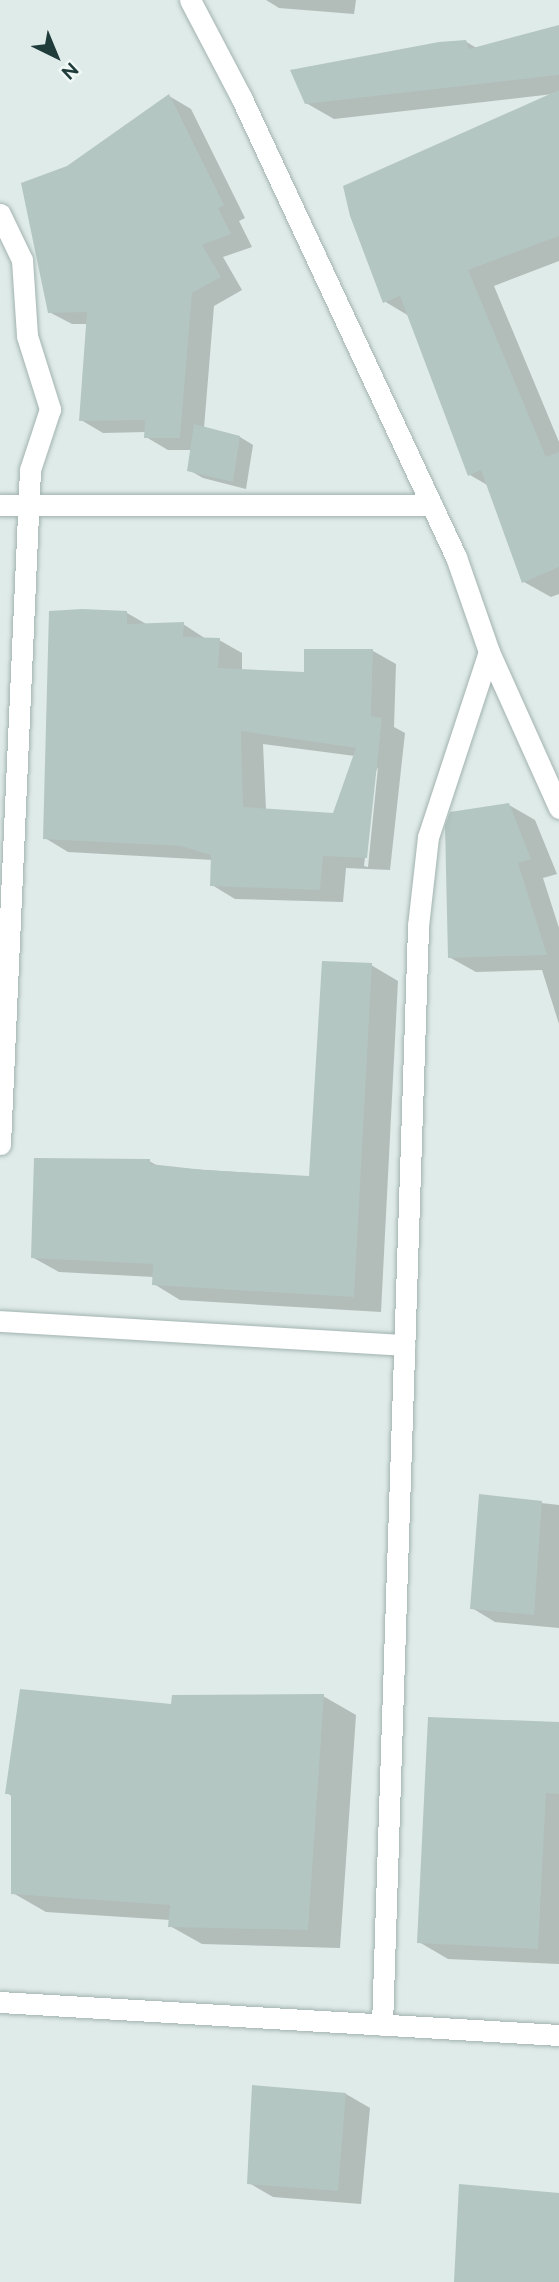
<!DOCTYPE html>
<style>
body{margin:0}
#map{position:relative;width:559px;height:2282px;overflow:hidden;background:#dfebe8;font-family:Raleway,sans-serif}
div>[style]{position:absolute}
.shadow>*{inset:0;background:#0003}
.building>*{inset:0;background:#b4c6c2}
.roads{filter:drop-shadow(0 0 2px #a2b3b0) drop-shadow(0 0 2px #a2b3b0)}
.minor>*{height:21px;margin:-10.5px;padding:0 10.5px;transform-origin:10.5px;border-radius:10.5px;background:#fff}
.tertiary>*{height:21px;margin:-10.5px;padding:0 10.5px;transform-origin:10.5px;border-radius:10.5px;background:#fff}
span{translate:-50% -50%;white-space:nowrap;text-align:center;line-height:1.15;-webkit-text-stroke:5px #f0f8f5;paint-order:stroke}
.north{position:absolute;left:21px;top:21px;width:70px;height:70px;-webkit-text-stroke:5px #f0f8f5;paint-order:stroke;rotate:137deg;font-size:19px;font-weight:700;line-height:28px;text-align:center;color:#1f3c3a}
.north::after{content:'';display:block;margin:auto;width:24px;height:32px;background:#1f3c3a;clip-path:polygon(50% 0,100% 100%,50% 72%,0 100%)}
</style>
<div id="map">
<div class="shadow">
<div style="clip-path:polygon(266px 0,356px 0,354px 14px,279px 8px)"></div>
<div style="clip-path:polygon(559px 30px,559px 261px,494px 286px,559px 442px,559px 594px,551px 597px,524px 582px,489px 486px,470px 475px,409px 316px,384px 301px,553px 94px,334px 119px,306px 103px,465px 41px,478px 49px)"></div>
<div style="clip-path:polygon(169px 96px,191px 109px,245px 218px,239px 221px,252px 247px,223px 257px,242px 290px,214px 306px,204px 428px,240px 437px,253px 445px,246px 489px,203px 478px,189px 470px,192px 450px,168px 450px,146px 437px,146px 432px,103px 433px,81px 420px,88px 324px,72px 324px,49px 312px,67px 168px)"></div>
<div style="clip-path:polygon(evenodd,127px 613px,148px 625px,183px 624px,206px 639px,219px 640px,242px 653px,242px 671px,306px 674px,373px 651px,396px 664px,394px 727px,405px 733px,390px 870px,346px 868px,343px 902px,235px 899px,212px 885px,213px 860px,68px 852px,45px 838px,127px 613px,263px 744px,355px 756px,334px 815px,266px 810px,263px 744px,127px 613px,378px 767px,368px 867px,364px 866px,374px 775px,378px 767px)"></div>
<div style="clip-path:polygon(509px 805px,535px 820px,557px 874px,543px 878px,559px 928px,559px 1024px,542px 970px,476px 972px,449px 957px)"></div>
<div style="clip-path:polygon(371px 965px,398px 981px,381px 1312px,180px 1300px,154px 1284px,154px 1277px,59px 1272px,32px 1257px,149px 1161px,160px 1167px,311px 1177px)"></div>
<div style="clip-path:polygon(480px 1496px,559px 1505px,559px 1628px,495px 1622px,472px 1608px)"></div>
<div style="clip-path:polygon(323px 1696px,356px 1715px,340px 1948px,202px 1944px,170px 1926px,170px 1920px,46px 1912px,13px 1893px,13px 1797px,7px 1793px,172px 1706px)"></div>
<div style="clip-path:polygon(559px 1723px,559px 1964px,448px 1959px,419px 1942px)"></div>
<div style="clip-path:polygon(254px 2087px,346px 2094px,370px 2108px,361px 2204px,273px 2197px,249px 2183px)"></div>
</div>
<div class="building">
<div style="clip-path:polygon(559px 25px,559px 75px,305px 104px,290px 70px,439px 42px,466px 40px,469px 49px)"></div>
<div style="clip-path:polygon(559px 90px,559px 236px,468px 270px,546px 457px,559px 452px,559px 567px,522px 583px,481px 470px,468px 476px,400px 296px,383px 303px,350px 216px,343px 186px)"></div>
<div style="clip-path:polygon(169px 94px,224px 205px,218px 208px,231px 234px,202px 245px,221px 277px,192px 293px,180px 438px,144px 438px,145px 420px,79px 421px,87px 312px,48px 313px,21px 183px,67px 166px)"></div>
<div style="clip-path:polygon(194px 424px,240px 436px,233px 482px,187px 471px)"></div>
<div style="clip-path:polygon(evenodd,82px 609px,127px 611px,127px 624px,184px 622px,183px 637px,220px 638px,218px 668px,304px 672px,304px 649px,373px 649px,371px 716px,382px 718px,367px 858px,323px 856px,320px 890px,210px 886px,211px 855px,181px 846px,43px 839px,49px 611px,82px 609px,241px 731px,356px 748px,333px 813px,243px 807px,241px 731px)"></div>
<div style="clip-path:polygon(509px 803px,531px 859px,518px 863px,547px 955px,448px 958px,445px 826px,450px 812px)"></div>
<div style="clip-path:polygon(322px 961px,372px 963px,354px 1297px,152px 1285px,153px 1264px,31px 1258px,34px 1158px,150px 1159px,150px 1164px,204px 1170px,309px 1176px)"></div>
<div style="clip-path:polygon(479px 1494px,542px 1501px,534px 1615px,470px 1609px)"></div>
<div style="clip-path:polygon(20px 1689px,171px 1704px,172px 1695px,324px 1694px,308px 1930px,168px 1927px,170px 1905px,11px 1894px,11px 1794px,5px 1794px)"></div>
<div style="clip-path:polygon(428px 1717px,559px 1722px,559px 1794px,546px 1793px,538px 1949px,417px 1943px)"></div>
<div style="clip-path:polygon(252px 2085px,346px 2093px,338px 2191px,247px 2184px)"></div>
<div style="clip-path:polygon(459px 2184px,559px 2193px,559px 2282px,454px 2282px)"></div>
</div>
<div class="roads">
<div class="minor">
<div style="left:0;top:214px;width:51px;rotate:64.4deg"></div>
<div style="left:22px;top:260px;width:76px;rotate:86.2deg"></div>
<div style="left:27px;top:336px;width:77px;rotate:72.5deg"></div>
<div style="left:50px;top:409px;width:64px;rotate:108.2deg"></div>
<div style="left:30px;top:470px;width:675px;rotate:92.55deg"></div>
<div style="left:0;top:505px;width:432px"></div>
<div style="left:0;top:1321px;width:405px;rotate:3.4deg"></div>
<div style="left:0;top:2002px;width:560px;rotate:3.38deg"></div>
<div style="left:382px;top:2025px;width:1100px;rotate:-88.12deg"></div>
<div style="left:418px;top:926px;width:90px;rotate:-83.6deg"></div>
<div style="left:428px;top:837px;width:195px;rotate:-71.8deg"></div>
</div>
<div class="tertiary">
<div style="left:190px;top:0;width:110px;rotate:62.3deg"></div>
<div style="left:241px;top:97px;width:508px;rotate:64.95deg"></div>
<div style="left:456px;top:557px;width:101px;rotate:70.8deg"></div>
<div style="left:489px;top:652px;width:171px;rotate:65.8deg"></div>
</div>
</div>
<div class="north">N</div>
</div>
